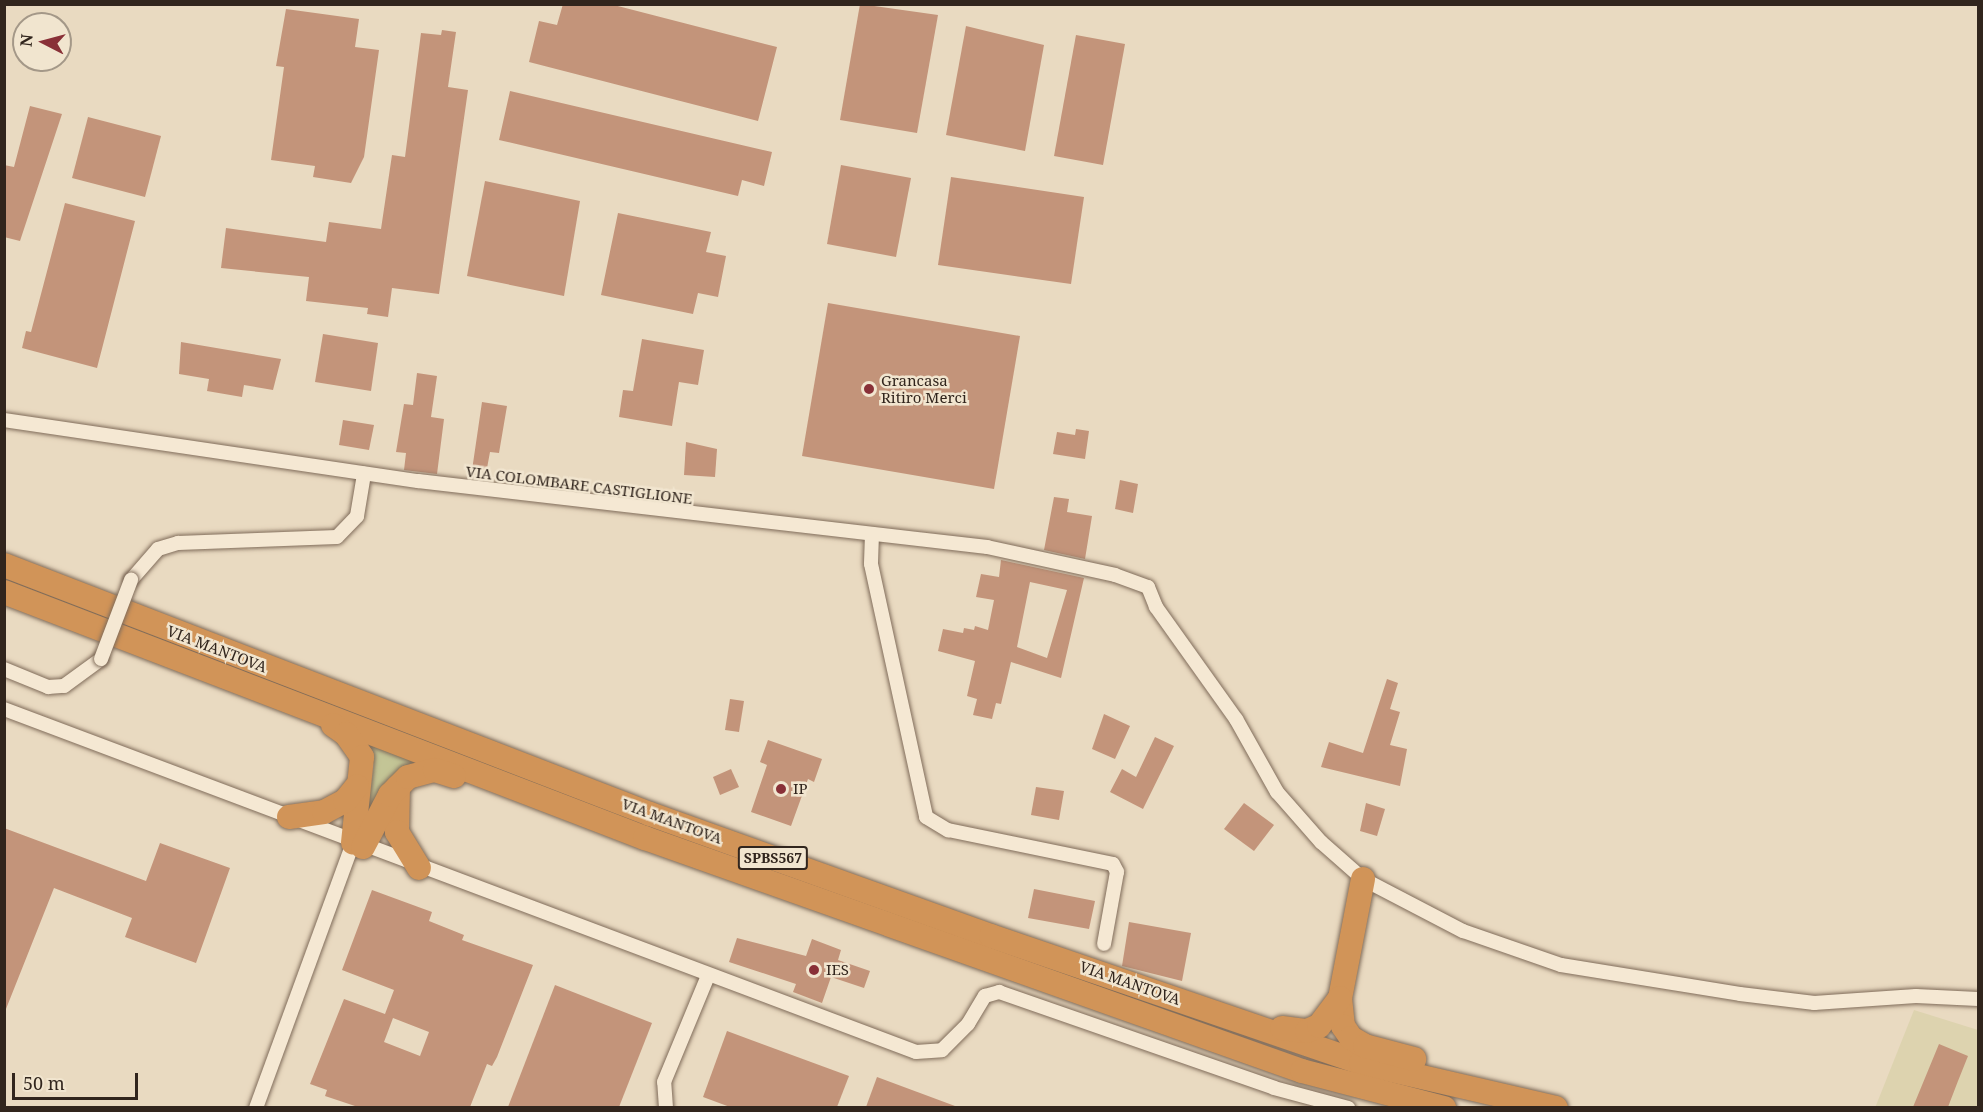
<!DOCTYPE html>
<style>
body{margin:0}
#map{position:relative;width:1983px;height:1112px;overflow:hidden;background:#e9dac1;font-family:"Noto Serif",serif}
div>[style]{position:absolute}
.farmland>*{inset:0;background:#ddd3af}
.green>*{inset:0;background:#c3c596}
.building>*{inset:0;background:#c3947a}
.roads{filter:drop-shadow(0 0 2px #806c5a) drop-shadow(0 0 2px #806c5a)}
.street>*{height:14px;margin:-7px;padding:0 7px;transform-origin:7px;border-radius:7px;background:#f5e8d3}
.highway>*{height:24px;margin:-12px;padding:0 12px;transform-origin:12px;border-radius:12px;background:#d19458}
.bridges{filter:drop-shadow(0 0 2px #806c5a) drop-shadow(0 0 2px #806c5a)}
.street-bridge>*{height:14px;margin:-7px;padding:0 7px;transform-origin:7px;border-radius:7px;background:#f5e8d3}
.dots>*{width:16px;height:16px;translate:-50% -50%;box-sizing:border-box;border:3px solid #f1e5cf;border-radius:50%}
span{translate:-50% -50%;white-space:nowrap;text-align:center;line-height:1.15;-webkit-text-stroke:5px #f1e5cf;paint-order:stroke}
.shield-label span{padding:2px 4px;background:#f1e5cf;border:2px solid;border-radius:4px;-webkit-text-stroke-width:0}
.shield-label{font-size:14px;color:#31251d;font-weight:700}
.poi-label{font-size:15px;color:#31251d}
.left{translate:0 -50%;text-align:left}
.street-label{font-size:15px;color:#31251d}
.frame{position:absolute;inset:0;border:6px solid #31251d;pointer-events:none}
.north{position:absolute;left:12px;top:12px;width:60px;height:60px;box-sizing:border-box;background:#f1e5cf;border:2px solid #a49888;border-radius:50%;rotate:276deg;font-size:16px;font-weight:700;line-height:24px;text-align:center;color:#31251d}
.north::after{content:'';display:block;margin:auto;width:21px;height:27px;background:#893037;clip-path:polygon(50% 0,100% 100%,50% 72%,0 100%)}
.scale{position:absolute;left:12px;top:1073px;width:126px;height:27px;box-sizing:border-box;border:3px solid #31251d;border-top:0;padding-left:8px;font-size:18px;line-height:21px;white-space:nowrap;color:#31251d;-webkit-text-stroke:4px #f1e5cf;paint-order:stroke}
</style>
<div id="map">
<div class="farmland">
<div style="clip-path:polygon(1914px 1010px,1978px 1030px,1978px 1107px,1875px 1108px)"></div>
</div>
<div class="green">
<div style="clip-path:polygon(366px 740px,422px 762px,366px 823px,374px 765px)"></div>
</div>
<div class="building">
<div style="clip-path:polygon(563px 4px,610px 4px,777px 47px,758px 121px,529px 62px,539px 21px,557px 25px)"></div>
<div style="clip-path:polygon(860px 4px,938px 15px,917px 133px,840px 120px)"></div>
<div style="clip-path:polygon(286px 9px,359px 19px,355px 47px,379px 50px,364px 157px,351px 183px,313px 177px,315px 166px,271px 160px,284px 67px,276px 66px)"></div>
<div style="clip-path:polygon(966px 26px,1044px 45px,1025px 151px,946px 135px)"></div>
<div style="clip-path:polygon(442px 30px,456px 32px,448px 87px,468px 90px,439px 294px,392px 288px,388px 317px,367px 314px,368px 308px,306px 301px,309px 277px,221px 268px,226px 228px,326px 242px,329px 222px,381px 229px,392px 155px,405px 157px,421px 33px,441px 35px)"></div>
<div style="clip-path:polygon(1076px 35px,1125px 44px,1103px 165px,1054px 156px)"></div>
<div style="clip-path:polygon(510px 91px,772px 152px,764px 186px,742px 180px,738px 196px,499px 140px)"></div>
<div style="clip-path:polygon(30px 106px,62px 114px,20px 241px,4px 237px,4px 165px,14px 167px)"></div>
<div style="clip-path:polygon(88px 117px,161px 136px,145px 197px,72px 178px)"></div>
<div style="clip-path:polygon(841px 165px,911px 178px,896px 257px,827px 244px)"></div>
<div style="clip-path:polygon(951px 177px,1084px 197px,1071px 284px,938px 265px)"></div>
<div style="clip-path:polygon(485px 181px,580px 201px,564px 296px,467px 276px)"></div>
<div style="clip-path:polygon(65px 203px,135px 221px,97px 368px,22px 348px,26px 331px,31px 332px)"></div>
<div style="clip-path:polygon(618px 213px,711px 232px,706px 252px,726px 256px,718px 297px,698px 293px,693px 314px,601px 295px)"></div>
<div style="clip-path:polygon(828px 303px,1020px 336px,994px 489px,802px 456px)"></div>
<div style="clip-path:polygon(323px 334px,378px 343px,371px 391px,315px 382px)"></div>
<div style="clip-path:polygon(642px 339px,704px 350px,698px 385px,679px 382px,672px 426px,619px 417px,623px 390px,633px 391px)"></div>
<div style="clip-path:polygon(181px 342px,281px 359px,273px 390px,244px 385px,242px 397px,207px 391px,209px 379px,179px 374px)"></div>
<div style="clip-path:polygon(417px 373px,437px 376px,431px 417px,444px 419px,437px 474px,404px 470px,406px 453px,396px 452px,404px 404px,413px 405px)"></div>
<div style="clip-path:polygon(482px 402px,507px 406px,499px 453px,490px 452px,485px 479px,471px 477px)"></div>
<div style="clip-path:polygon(343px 420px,374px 425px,369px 450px,339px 445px)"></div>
<div style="clip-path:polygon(1076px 429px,1089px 431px,1085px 459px,1053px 454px,1057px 432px,1075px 435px)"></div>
<div style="clip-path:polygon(686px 442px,717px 449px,715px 477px,684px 475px)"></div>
<div style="clip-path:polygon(1120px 480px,1138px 484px,1133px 513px,1115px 509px)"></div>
<div style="clip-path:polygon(1054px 497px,1069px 499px,1067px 512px,1092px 516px,1085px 559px,1044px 550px)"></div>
<div style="clip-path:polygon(evenodd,1001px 560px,1084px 578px,1061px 678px,1011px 662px,1001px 704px,996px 703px,992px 719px,973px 715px,977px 699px,967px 696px,975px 661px,938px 651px,943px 629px,963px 633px,964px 628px,974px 630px,975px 626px,988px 630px,994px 600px,976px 597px,981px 574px,999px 577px,1001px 560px,1030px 582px,1067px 590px,1047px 658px,1017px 647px,1030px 582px)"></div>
<div style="clip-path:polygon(1387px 679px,1398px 683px,1390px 709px,1400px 712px,1390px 745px,1407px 749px,1400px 786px,1321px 767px,1329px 742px,1363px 753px)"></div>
<div style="clip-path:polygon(730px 699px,744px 701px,739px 732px,725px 730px)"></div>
<div style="clip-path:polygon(1104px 714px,1130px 726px,1115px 759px,1092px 749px)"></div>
<div style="clip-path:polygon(1155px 737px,1174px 746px,1143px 809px,1110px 792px,1122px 769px,1136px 777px)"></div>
<div style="clip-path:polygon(768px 740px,822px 759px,814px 782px,808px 779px,791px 826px,751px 812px,767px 765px,760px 762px)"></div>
<div style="clip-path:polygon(731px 769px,739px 787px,720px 795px,713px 777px)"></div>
<div style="clip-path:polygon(1036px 787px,1064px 791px,1059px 820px,1031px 815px)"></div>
<div style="clip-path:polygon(1244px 803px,1274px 825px,1254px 851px,1224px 829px)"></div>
<div style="clip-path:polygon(1366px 803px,1385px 809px,1377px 836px,1360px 831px)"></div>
<div style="clip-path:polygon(4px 828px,146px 881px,160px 843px,230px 868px,196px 963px,125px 937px,132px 918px,54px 888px,4px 1014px)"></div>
<div style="clip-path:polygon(1034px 889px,1095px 901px,1089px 929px,1028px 918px)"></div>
<div style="clip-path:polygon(evenodd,372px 890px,432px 912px,429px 921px,464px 935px,462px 940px,533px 965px,497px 1057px,492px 1066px,487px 1064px,470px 1107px,358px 1107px,325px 1096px,327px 1090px,310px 1084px,344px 999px,385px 1014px,394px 990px,342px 970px,372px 890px,393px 1018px,429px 1032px,420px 1056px,384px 1042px,393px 1018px)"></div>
<div style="clip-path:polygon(1129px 922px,1191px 933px,1182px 981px,1122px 966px)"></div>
<div style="clip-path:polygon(737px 938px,806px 956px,812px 939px,841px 950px,838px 960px,870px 971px,864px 988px,831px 977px,822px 1003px,793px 992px,796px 984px,729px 962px)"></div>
<div style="clip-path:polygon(555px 985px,652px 1023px,619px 1107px,508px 1107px)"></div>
<div style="clip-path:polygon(727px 1031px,849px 1076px,837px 1107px,730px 1107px,703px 1097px)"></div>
<div style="clip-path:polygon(1939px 1044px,1968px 1056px,1958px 1081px,1948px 1107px,1913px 1107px)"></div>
<div style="clip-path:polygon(877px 1077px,955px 1106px,954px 1107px,866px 1107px)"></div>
</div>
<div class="roads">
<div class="street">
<div style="left:4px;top:420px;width:418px;rotate:8.4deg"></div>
<div style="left:418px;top:481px;width:573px;rotate:6.62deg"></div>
<div style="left:987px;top:547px;width:131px;rotate:12.3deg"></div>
<div style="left:1115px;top:575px;width:35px;rotate:20deg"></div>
<div style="left:1148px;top:587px;width:22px;rotate:68deg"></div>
<div style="left:1156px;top:607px;width:138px;rotate:54.5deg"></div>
<div style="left:1236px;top:719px;width:84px;rotate:60.7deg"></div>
<div style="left:1277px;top:792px;width:67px;rotate:48.7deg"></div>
<div style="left:1321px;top:842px;width:56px;rotate:41.4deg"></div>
<div style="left:1363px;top:879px;width:113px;rotate:27.5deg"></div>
<div style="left:1463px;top:931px;width:104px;rotate:19.1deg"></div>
<div style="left:1561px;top:965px;width:181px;rotate:9.2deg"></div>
<div style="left:1740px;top:994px;width:75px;rotate:6.9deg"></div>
<div style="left:1814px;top:1003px;width:102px;rotate:-3.9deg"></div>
<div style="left:1916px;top:996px;width:62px;rotate:2.8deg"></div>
<div style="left:872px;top:534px;width:30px;rotate:92deg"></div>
<div style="left:871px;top:564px;width:259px;rotate:77.7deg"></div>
<div style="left:926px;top:817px;width:26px;rotate:31deg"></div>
<div style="left:948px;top:830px;width:168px;rotate:11.6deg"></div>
<div style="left:1113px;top:864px;width:9px;rotate:63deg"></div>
<div style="left:1117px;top:872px;width:73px;rotate:100.2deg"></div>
<div style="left:131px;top:580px;width:41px;rotate:-48.9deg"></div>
<div style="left:158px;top:549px;width:21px;rotate:-17deg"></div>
<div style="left:178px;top:543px;width:159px;rotate:-2.2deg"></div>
<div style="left:337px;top:537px;width:29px;rotate:-46deg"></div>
<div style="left:357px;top:516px;width:43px;rotate:-80.5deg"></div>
<div style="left:4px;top:669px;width:48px;rotate:22.2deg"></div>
<div style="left:48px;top:687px;width:16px;rotate:-4deg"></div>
<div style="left:64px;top:686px;width:46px;rotate:-36.1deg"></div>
<div style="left:4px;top:709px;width:974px;rotate:20.61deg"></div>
<div style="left:916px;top:1052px;width:26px;rotate:-4deg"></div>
<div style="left:942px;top:1050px;width:37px;rotate:-45deg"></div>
<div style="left:968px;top:1024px;width:33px;rotate:-59deg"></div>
<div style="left:985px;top:996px;width:15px;rotate:-16deg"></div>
<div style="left:999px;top:992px;width:291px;rotate:19.2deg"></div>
<div style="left:1274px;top:1088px;width:77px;rotate:15.1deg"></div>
<div style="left:256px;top:1108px;width:282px;rotate:-69.9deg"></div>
<div style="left:666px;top:1108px;width:26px;rotate:-94deg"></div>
<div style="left:664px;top:1082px;width:115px;rotate:-67.5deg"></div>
</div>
<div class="highway">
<div style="left:4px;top:565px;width:692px;rotate:21.08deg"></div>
<div style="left:650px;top:814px;width:362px;rotate:19.7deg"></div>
<div style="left:991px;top:936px;width:391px;rotate:18.9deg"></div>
<div style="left:1361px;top:1063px;width:200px;rotate:13deg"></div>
<div style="left:4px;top:592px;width:687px;rotate:21deg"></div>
<div style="left:645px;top:838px;width:697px;rotate:19.53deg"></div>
<div style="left:1302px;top:1071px;width:147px;rotate:14.6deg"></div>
<div style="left:333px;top:725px;width:16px;rotate:35deg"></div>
<div style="left:346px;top:734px;width:28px;rotate:55deg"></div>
<div style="left:362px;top:757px;width:86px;rotate:96deg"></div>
<div style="left:398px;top:787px;width:45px;rotate:91.3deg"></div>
<div style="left:397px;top:832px;width:42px;rotate:58.6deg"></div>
<div style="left:289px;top:817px;width:35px;rotate:-8deg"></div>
<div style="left:324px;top:812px;width:24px;rotate:-28deg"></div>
<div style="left:345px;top:801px;width:19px;rotate:-51deg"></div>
<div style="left:363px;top:847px;width:59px;rotate:-62.6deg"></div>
<div style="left:390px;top:795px;width:25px;rotate:-45deg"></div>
<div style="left:408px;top:777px;width:28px;rotate:-15deg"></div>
<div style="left:435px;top:770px;width:20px;rotate:18deg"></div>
<div style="left:1363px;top:879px;width:121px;rotate:100.9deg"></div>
<div style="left:1340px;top:998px;width:28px;rotate:84deg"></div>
<div style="left:1343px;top:1026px;width:14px;rotate:56deg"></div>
<div style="left:1351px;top:1038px;width:16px;rotate:30deg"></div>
<div style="left:1365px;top:1046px;width:51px;rotate:14.9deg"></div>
<div style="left:1282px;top:1028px;width:25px;rotate:7deg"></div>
<div style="left:1307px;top:1031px;width:13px;rotate:-23deg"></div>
<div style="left:1319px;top:1026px;width:35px;rotate:-53deg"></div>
</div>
</div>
<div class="bridges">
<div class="street-bridge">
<div style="left:101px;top:659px;width:85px;rotate:-69.2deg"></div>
</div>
</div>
<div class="dots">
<div style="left:869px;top:389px;background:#893037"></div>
<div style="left:781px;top:789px;background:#893037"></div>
<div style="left:814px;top:970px;background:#893037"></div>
</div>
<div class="shield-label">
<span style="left:773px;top:858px">SPBS567</span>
</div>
<div class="poi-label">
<span class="left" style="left:881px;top:389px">Grancasa<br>Ritiro Merci</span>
<span class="left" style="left:793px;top:789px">IP</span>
<span class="left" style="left:826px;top:970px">IES</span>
</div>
<div class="street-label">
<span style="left:579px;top:485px;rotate:7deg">VIA COLOMBARE CASTIGLIONE</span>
<span style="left:217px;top:649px;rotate:21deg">VIA MANTOVA</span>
<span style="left:672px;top:821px;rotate:20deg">VIA MANTOVA</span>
<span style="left:1130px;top:983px;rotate:19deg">VIA MANTOVA</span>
</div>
<div class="frame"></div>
<div class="north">N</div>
<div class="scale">50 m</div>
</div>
